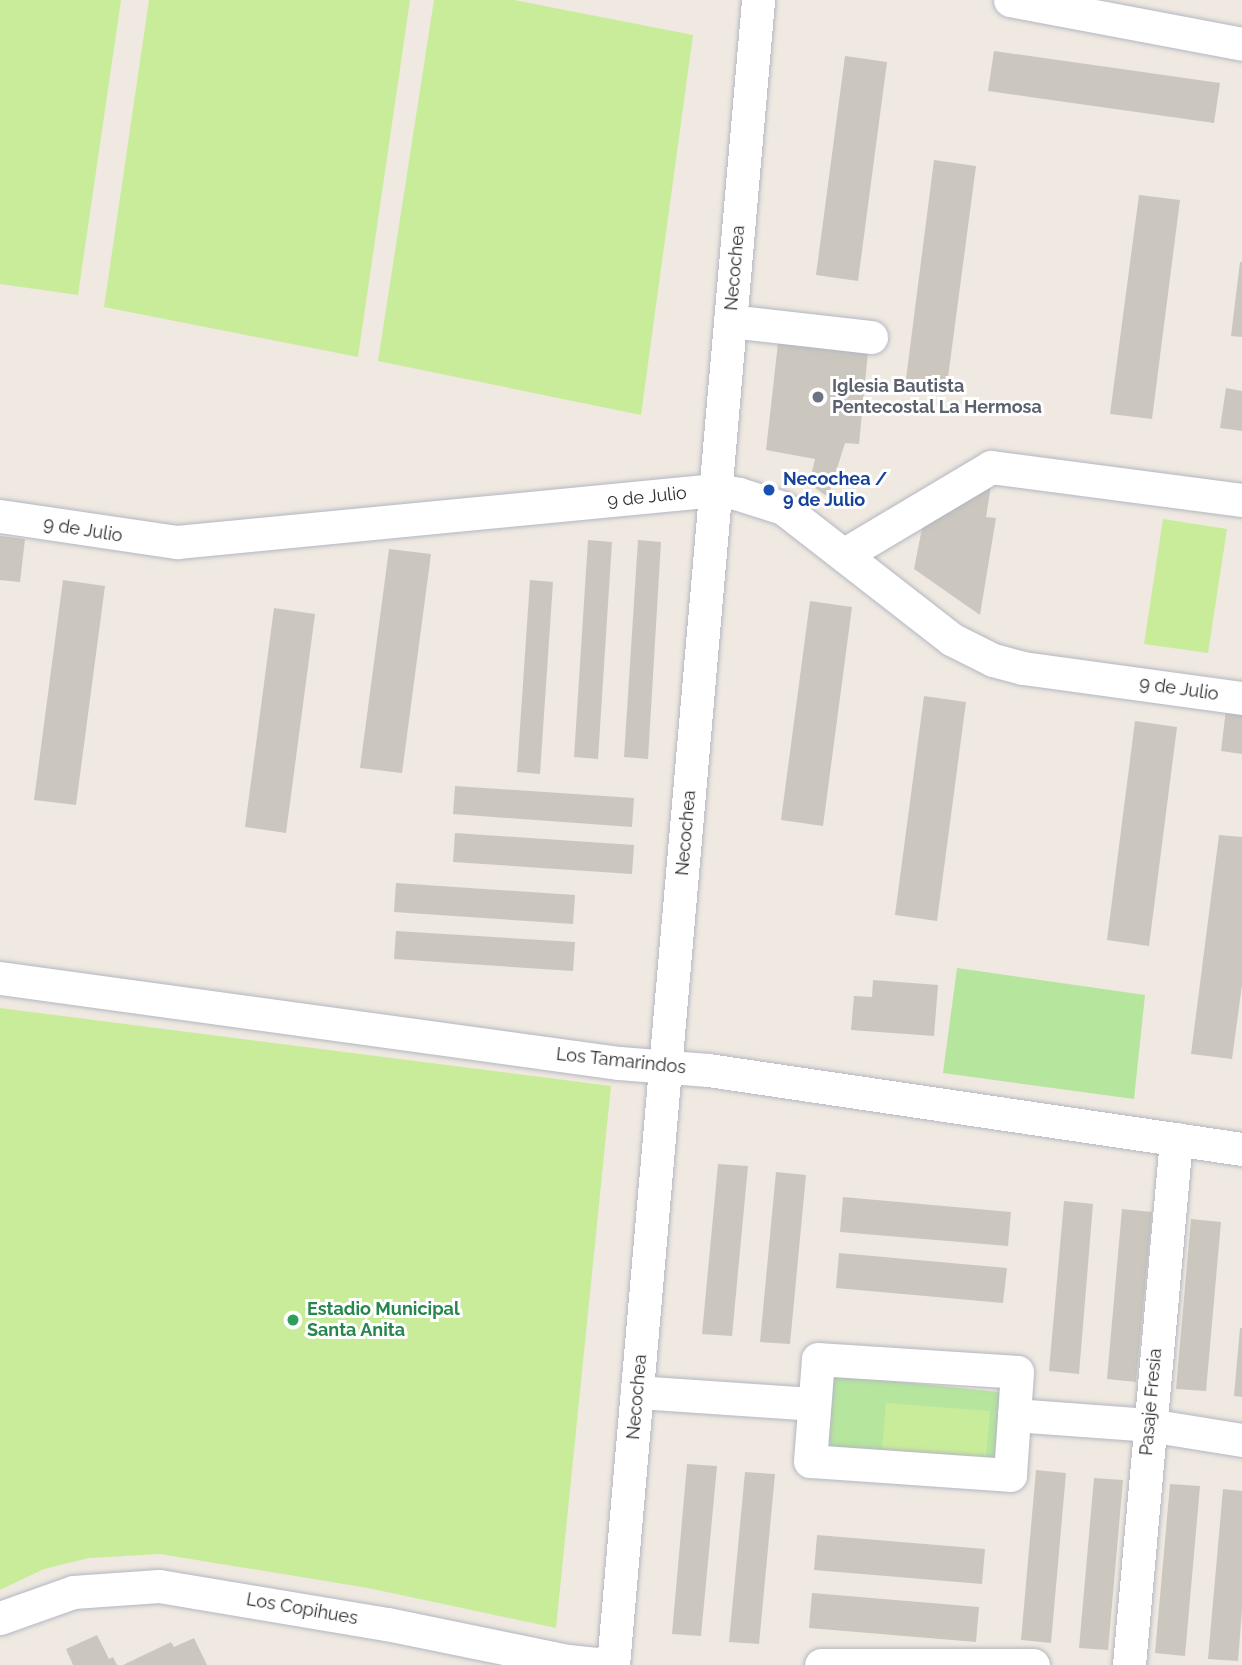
<!DOCTYPE html>
<style>
body{margin:0}
#map{position:relative;width:1242px;height:1665px;overflow:hidden;background:#efe9e1;font-family:Raleway,sans-serif}
div>[style]{position:absolute}
.green>*{inset:0;background:#b6e59e}
.pitch>*{inset:0;background:#c9ec9a}
.building>*{inset:0;background:#cbc7bf}
.roads{filter:drop-shadow(0 0 2px #b4b7c1) drop-shadow(0 0 2px #b4b7c1)}
.minor>*{height:33px;margin:-16.5px;padding:0 16.5px;transform-origin:16.5px;border-radius:16.5px;background:#fff}
.dots>*{width:19px;height:19px;translate:-50% -50%;box-sizing:border-box;border:4px solid #fff;border-radius:50%}
span{translate:-50% -50%;white-space:nowrap;text-align:center;line-height:1.15;-webkit-text-stroke:6px #fff;paint-order:stroke}
.street-label{font-size:18px;color:#2e2e2e}
.worship-label{font-size:18px;color:#5b616d;font-weight:700}
.left{translate:0 -50%;text-align:left}
.transit-label{font-size:18px;color:#164399;font-weight:700}
.leisure-label{font-size:18px;color:#27864d;font-weight:700}
</style>
<div id="map">
<div class="green">
<div style="clip-path:polygon(957px 968px,1145px 995px,1134px 1099px,943px 1073px)"></div>
<div style="clip-path:polygon(832px 1375px,999px 1392px,1003px 1402px,998px 1472px,822px 1465px)"></div>
</div>
<div class="pitch">
<div style="clip-path:polygon(0 0,121px 0,78px 295px,0 284px)"></div>
<div style="clip-path:polygon(149px 0,410px 0,358px 357px,104px 307px)"></div>
<div style="clip-path:polygon(434px 0,514px 0,693px 35px,641px 415px,378px 361px)"></div>
<div style="clip-path:polygon(1163px 519px,1227px 529px,1208px 653px,1144px 644px)"></div>
<div style="clip-path:polygon(0 1008px,611px 1086px,556px 1628px,368px 1588px,160px 1554px,89px 1558px,44px 1569px,0 1590px)"></div>
<div style="clip-path:polygon(886px 1403px,990px 1411px,986px 1457px,882px 1449px)"></div>
</div>
<div class="building">
<div style="clip-path:polygon(994px 51px,1220px 83px,1214px 123px,988px 91px)"></div>
<div style="clip-path:polygon(845px 56px,887px 62px,858px 281px,816px 275px)"></div>
<div style="clip-path:polygon(934px 160px,976px 166px,947px 385px,906px 379px)"></div>
<div style="clip-path:polygon(1139px 195px,1180px 200px,1152px 419px,1110px 414px)"></div>
<div style="clip-path:polygon(1240px 262px,1242px 262px,1242px 337px,1231px 336px)"></div>
<div style="clip-path:polygon(779px 334px,868px 352px,859px 444px,845px 443px,828px 497px,809px 484px,815px 459px,766px 450px)"></div>
<div style="clip-path:polygon(1226px 388px,1242px 391px,1242px 431px,1220px 428px)"></div>
<div style="clip-path:polygon(984px 485px,991px 486px,986px 517px,996px 518px,980px 615px,914px 569px,922px 528px)"></div>
<div style="clip-path:polygon(0 536px,25px 539px,20px 582px,0 580px)"></div>
<div style="clip-path:polygon(588px 540px,612px 542px,598px 759px,574px 757px)"></div>
<div style="clip-path:polygon(638px 540px,661px 542px,648px 759px,624px 757px)"></div>
<div style="clip-path:polygon(389px 549px,431px 554px,402px 773px,360px 768px)"></div>
<div style="clip-path:polygon(63px 580px,105px 586px,76px 805px,34px 800px)"></div>
<div style="clip-path:polygon(530px 580px,553px 582px,540px 774px,517px 772px)"></div>
<div style="clip-path:polygon(810px 601px,852px 607px,823px 826px,781px 820px)"></div>
<div style="clip-path:polygon(274px 608px,315px 614px,286px 833px,245px 827px)"></div>
<div style="clip-path:polygon(924px 696px,966px 702px,937px 921px,895px 915px)"></div>
<div style="clip-path:polygon(1226px 709px,1242px 712px,1242px 754px,1221px 751px)"></div>
<div style="clip-path:polygon(1135px 721px,1177px 727px,1149px 946px,1107px 940px)"></div>
<div style="clip-path:polygon(455px 786px,634px 798px,632px 827px,453px 814px)"></div>
<div style="clip-path:polygon(455px 833px,634px 845px,632px 874px,453px 862px)"></div>
<div style="clip-path:polygon(1219px 835px,1242px 837px,1242px 985px,1232px 1059px,1191px 1054px)"></div>
<div style="clip-path:polygon(396px 883px,575px 895px,573px 924px,394px 912px)"></div>
<div style="clip-path:polygon(396px 931px,575px 942px,573px 971px,394px 959px)"></div>
<div style="clip-path:polygon(873px 980px,938px 985px,934px 1036px,851px 1030px,854px 996px,872px 997px)"></div>
<div style="clip-path:polygon(718px 1164px,748px 1166px,732px 1336px,702px 1334px)"></div>
<div style="clip-path:polygon(776px 1172px,806px 1175px,790px 1344px,760px 1342px)"></div>
<div style="clip-path:polygon(843px 1197px,1011px 1212px,1008px 1246px,840px 1232px)"></div>
<div style="clip-path:polygon(1064px 1201px,1093px 1204px,1079px 1374px,1049px 1371px)"></div>
<div style="clip-path:polygon(1122px 1209px,1152px 1212px,1136px 1382px,1107px 1379px)"></div>
<div style="clip-path:polygon(1191px 1219px,1221px 1222px,1206px 1391px,1176px 1389px)"></div>
<div style="clip-path:polygon(839px 1253px,1007px 1268px,1003px 1303px,836px 1288px)"></div>
<div style="clip-path:polygon(1240px 1328px,1242px 1328px,1242px 1397px,1234px 1396px)"></div>
<div style="clip-path:polygon(687px 1464px,717px 1466px,701px 1636px,672px 1634px)"></div>
<div style="clip-path:polygon(1036px 1470px,1066px 1473px,1051px 1643px,1021px 1640px)"></div>
<div style="clip-path:polygon(745px 1472px,775px 1474px,759px 1644px,729px 1642px)"></div>
<div style="clip-path:polygon(1094px 1478px,1123px 1480px,1108px 1650px,1079px 1648px)"></div>
<div style="clip-path:polygon(1170px 1484px,1200px 1486px,1185px 1656px,1155px 1653px)"></div>
<div style="clip-path:polygon(1223px 1489px,1242px 1491px,1242px 1610px,1238px 1661px,1208px 1659px)"></div>
<div style="clip-path:polygon(817px 1535px,985px 1549px,982px 1584px,814px 1570px)"></div>
<div style="clip-path:polygon(812px 1593px,979px 1607px,976px 1642px,809px 1628px)"></div>
<div style="clip-path:polygon(97px 1635px,109px 1659px,113px 1657px,117px 1665px,73px 1665px,66px 1649px)"></div>
<div style="clip-path:polygon(194px 1638px,207px 1665px,123px 1665px,171px 1642px,174px 1647px)"></div>
</div>
<div class="roads">
<div class="minor">
<div style="left:1010px;top:0;width:236px;rotate:10.7deg"></div>
<div style="left:730px;top:321px;width:142px;rotate:6.5deg"></div>
<div style="left:0;top:516px;width:179px;rotate:8.4deg"></div>
<div style="left:177px;top:542px;width:541px;rotate:-5.52deg"></div>
<div style="left:715px;top:490px;width:24px;rotate:9deg"></div>
<div style="left:739px;top:494px;width:46px;rotate:17.7deg"></div>
<div style="left:783px;top:508px;width:213px;rotate:37.9deg"></div>
<div style="left:951px;top:639px;width:47px;rotate:26.6deg"></div>
<div style="left:993px;top:660px;width:31px;rotate:15deg"></div>
<div style="left:1023px;top:668px;width:221px;rotate:7.8deg"></div>
<div style="left:845px;top:554px;width:170px;rotate:-30.8deg"></div>
<div style="left:991px;top:467px;width:253px;rotate:7.5deg"></div>
<div style="left:0;top:978px;width:625px;rotate:7.82deg"></div>
<div style="left:619px;top:1063px;width:89px;rotate:4.5deg"></div>
<div style="left:708px;top:1070px;width:540px;rotate:8.42deg"></div>
<div style="left:818px;top:1359px;width:199px;rotate:3.7deg"></div>
<div style="left:1017px;top:1372px;width:103px;rotate:93.9deg"></div>
<div style="left:1010px;top:1475px;width:200px;rotate:-176deg"></div>
<div style="left:810px;top:1461px;width:102px;rotate:-85.5deg"></div>
<div style="left:637px;top:1392px;width:177px;rotate:3.9deg"></div>
<div style="left:1014px;top:1415px;width:135px;rotate:4.2deg"></div>
<div style="left:1149px;top:1425px;width:94px;rotate:9.2deg"></div>
<div style="left:0;top:1618px;width:77px;rotate:-19.6deg"></div>
<div style="left:73px;top:1592px;width:86px;rotate:-4deg"></div>
<div style="left:159px;top:1586px;width:231px;rotate:9.5deg"></div>
<div style="left:387px;top:1624px;width:185px;rotate:11.6deg"></div>
<div style="left:568px;top:1661px;width:38px;rotate:6deg"></div>
<div style="left:613px;top:1665px;width:1671px;rotate:-85.02deg"></div>
<div style="left:821px;top:1665px;width:212px"></div>
<div style="left:1129px;top:1665px;width:528px;rotate:-84.89deg"></div>
</div>
</div>
<div class="dots">
<div style="left:818px;top:397px;background:#6b7280"></div>
<div style="left:769px;top:490px;background:#1a4fb4"></div>
<div style="left:293px;top:1320px;background:#2e9e5b"></div>
</div>
<div class="street-label">
<span style="left:735px;top:268px;rotate:-85deg">Necochea</span>
<span style="left:647px;top:497px;rotate:-6deg">9 de Julio</span>
<span style="left:83px;top:530px;rotate:9deg">9 de Julio</span>
<span style="left:1179px;top:689px;rotate:8deg">9 de Julio</span>
<span style="left:686px;top:833px;rotate:-85deg">Necochea</span>
<span style="left:621px;top:1061px;rotate:6deg">Los Tamarindos</span>
<span style="left:637px;top:1397px;rotate:-85deg">Necochea</span>
<span style="left:1151px;top:1402px;rotate:-85deg">Pasaje Fresia</span>
<span style="left:302px;top:1609px;rotate:10deg">Los Copihues</span>
</div>
<div class="worship-label">
<span class="left" style="left:832px;top:397px">Iglesia Bautista<br>Pentecostal La Hermosa</span>
</div>
<div class="transit-label">
<span class="left" style="left:783px;top:490px">Necochea /<br>9 de Julio</span>
</div>
<div class="leisure-label">
<span class="left" style="left:307px;top:1320px">Estadio Municipal<br>Santa Anita</span>
</div>
</div>
